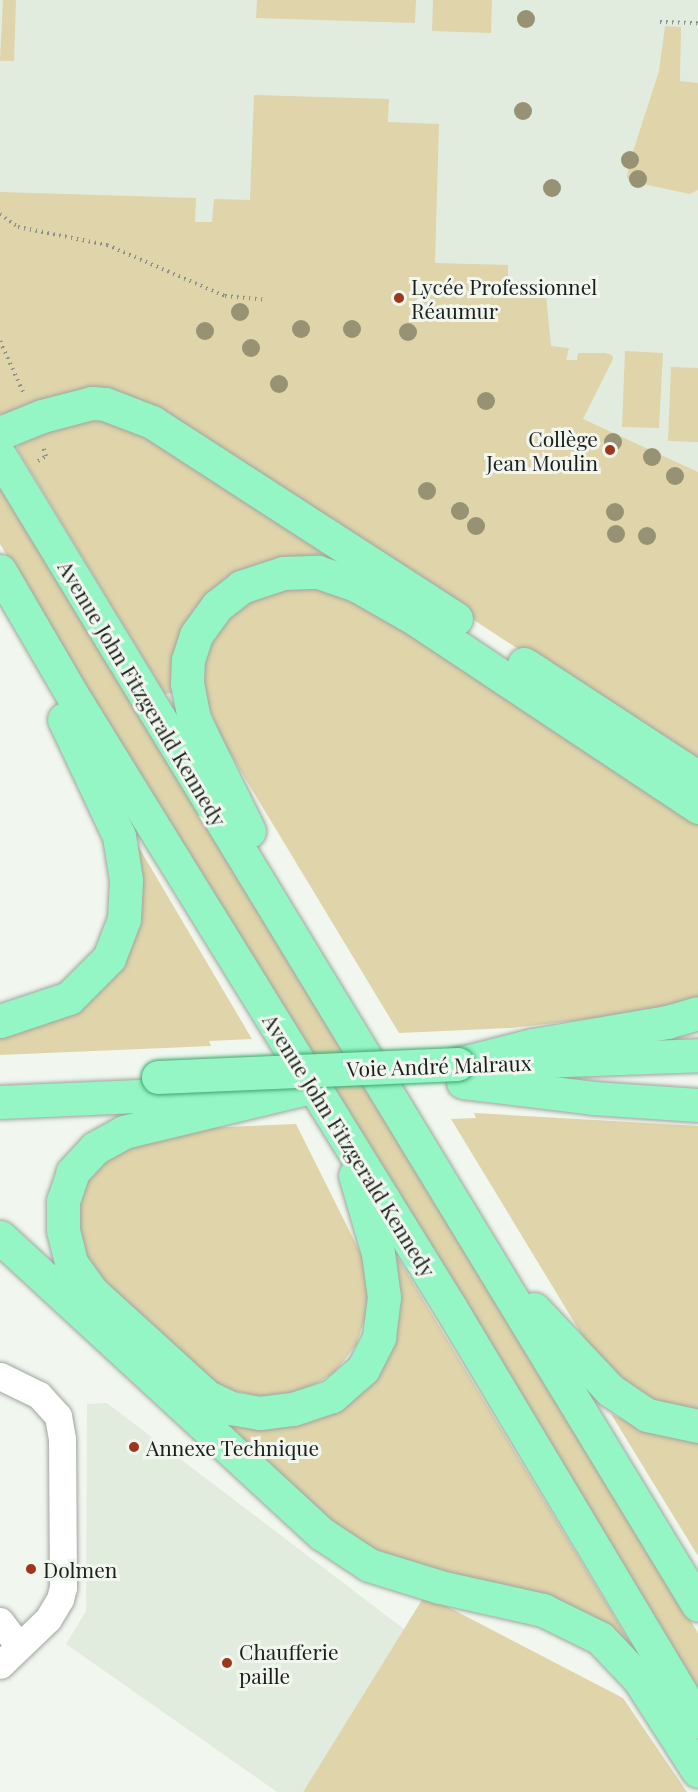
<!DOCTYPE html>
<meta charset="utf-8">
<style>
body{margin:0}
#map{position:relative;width:698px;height:1792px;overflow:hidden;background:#f1f7ef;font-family:"Playfair Display",serif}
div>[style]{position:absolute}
.built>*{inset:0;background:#e2ecde}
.green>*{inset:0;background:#dfd4aa}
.path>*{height:4px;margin-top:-2px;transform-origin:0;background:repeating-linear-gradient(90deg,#8c908a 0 1.5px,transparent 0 6px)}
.roads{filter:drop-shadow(0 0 2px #a0a59e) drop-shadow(0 0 2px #a0a59e)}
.minor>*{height:27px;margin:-13.5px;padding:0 13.5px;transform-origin:13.5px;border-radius:13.5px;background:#fff}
.major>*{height:33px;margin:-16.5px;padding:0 16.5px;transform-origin:16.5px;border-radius:16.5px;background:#95f6c5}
.bridges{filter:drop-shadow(0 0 2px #3da770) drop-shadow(0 0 2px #3da770)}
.major-bridge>*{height:33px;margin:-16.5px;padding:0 16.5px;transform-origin:16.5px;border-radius:16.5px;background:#95f6c5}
.trees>*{width:18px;height:18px;margin:-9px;border-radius:50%;background:#969273}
.dots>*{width:16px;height:16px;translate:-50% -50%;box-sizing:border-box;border:3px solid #f1f7ef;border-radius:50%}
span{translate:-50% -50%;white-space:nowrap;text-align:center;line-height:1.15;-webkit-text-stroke:6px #f1f7ef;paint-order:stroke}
.poi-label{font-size:21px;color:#1d1f1c}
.left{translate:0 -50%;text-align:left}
.right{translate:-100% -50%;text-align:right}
.street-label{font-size:21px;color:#1d1f1c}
</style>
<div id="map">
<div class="built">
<div style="clip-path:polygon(0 0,698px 0,698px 676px,0 234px)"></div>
<div style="clip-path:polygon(107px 1403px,404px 1629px,303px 1792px,277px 1792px,66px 1644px,86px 1611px,87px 1404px)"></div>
</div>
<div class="green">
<div style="clip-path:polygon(3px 0,16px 0,14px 61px,0 61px)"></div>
<div style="clip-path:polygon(257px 0,416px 0,415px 23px,256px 18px)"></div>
<div style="clip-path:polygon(433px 0,492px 0,491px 33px,432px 31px)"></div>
<div style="clip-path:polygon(665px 26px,681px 27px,680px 81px,698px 83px,698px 190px,690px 194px,629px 181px,627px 177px,629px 164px,659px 71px)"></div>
<div style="clip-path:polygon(254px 95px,389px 99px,388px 122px,439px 124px,435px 263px,508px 265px,508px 283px,545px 284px,551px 346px,569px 348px,566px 360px,577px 360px,578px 353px,605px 353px,612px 355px,613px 359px,583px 419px,698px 472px,698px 767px,137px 399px,5px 415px,0 414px,0 192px,196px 198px,195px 222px,212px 222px,214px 199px,250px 200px)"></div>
<div style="clip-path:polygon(625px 351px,663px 353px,659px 428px,622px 427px)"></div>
<div style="clip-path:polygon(671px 367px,698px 368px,698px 442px,668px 441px)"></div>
<div style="clip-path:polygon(109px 415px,331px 553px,327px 560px,254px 566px,172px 693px,165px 694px,17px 449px,20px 440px,24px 436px)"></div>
<div style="clip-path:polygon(0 482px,698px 1633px,698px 1695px,0 544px)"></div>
<div style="clip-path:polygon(307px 584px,368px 603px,698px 821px,698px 998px,676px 1009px,511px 1028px,399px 1033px,222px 740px,205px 697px,203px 662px,212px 634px,231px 610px,255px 594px)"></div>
<div style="clip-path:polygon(138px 846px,252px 1039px,209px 1041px,211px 1046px,0 1055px,0 1033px,52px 1018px,139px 889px)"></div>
<div style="clip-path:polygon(474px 1113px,698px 1126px,698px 1411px,649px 1401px,615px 1379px,588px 1345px,451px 1119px,476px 1118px)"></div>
<div style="clip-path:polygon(296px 1124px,363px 1258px,370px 1304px,356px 1345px,334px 1373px,303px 1391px,262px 1397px,225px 1389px,194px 1369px,97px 1280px,80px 1256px,76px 1203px,86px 1178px,106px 1160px,136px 1142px,205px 1128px)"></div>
<div style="clip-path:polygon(398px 1258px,638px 1656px,359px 1548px,198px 1400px,335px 1411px,392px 1262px)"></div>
<div style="clip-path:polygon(611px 1414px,657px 1435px,698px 1438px,698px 1556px)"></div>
<div style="clip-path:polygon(425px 1595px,623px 1698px,687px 1792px,303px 1792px)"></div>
</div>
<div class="path">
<div style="left:660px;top:22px;width:38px;rotate:2deg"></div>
<div style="left:0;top:214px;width:22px;rotate:36deg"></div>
<div style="left:18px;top:227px;width:91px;rotate:11.4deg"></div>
<div style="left:107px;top:245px;width:129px;rotate:23.4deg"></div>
<div style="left:225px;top:296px;width:41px;rotate:5.6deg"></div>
<div style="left:0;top:341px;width:56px;rotate:65.7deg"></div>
<div style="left:38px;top:461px;width:9px;rotate:-32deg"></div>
<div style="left:46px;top:456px;width:9px;rotate:-108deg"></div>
</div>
<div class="roads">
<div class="minor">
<div style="left:0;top:1376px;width:43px;rotate:26deg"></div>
<div style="left:39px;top:1395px;width:28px;rotate:48deg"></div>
<div style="left:58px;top:1416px;width:23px;rotate:80deg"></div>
<div style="left:62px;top:1439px;width:148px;rotate:89.6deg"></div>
<div style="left:63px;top:1587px;width:12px;rotate:104deg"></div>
<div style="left:60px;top:1599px;width:23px;rotate:121deg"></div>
<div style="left:48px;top:1619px;width:66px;rotate:136.2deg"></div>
<div style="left:0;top:1621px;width:31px;rotate:53deg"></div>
</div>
<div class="major">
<div style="left:0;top:433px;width:45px;rotate:-22deg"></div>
<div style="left:42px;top:416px;width:52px;rotate:-14.6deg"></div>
<div style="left:92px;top:403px;width:13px;rotate:4deg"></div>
<div style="left:105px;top:404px;width:50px;rotate:21deg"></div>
<div style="left:152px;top:422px;width:362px;rotate:32.9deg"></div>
<div style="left:0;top:456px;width:1344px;rotate:58.72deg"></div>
<div style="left:0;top:571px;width:147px;rotate:59.8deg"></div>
<div style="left:74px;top:698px;width:716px;rotate:58.31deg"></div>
<div style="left:450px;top:1307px;width:483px;rotate:59.1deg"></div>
<div style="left:524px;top:664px;width:208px;rotate:33.2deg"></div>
<div style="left:249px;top:831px;width:125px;rotate:-116.2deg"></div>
<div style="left:194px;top:719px;width:36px;rotate:-101deg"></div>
<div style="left:187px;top:684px;width:24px;rotate:-88deg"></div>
<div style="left:188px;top:660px;width:26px;rotate:-72deg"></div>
<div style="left:196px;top:635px;width:36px;rotate:-54deg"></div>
<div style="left:217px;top:606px;width:31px;rotate:-38deg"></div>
<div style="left:241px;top:587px;width:44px;rotate:-18.4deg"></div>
<div style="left:283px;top:573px;width:35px;rotate:-2deg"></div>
<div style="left:318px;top:572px;width:40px;rotate:18.9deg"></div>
<div style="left:356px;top:585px;width:70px;rotate:29.8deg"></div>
<div style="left:417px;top:620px;width:338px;rotate:33.6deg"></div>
<div style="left:0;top:1021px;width:73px;rotate:-18.4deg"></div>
<div style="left:69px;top:998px;width:57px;rotate:-45deg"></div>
<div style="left:109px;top:958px;width:42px;rotate:-69deg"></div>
<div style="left:124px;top:919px;width:39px;rotate:-87deg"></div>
<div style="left:126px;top:880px;width:45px;rotate:-99deg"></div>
<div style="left:119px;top:836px;width:129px;rotate:-115.2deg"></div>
<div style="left:538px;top:1061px;width:160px;rotate:-2.1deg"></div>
<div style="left:458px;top:1064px;width:77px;rotate:-14.2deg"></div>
<div style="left:533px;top:1045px;width:136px;rotate:-9.7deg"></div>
<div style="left:667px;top:1022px;width:32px;rotate:-16deg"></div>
<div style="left:463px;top:1082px;width:131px;rotate:7deg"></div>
<div style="left:593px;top:1098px;width:105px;rotate:3.8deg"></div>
<div style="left:307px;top:1088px;width:188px;rotate:166.5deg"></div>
<div style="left:124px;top:1132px;width:33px;rotate:151deg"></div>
<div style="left:95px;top:1148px;width:33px;rotate:133deg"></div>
<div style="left:73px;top:1172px;width:31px;rotate:109deg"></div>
<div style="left:63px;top:1201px;width:29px;rotate:90deg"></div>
<div style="left:63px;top:1230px;width:34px;rotate:76deg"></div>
<div style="left:71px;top:1263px;width:37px;rotate:54deg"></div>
<div style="left:93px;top:1293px;width:153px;rotate:42.3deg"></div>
<div style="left:206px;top:1396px;width:28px;rotate:26deg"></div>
<div style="left:231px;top:1408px;width:29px;rotate:10deg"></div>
<div style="left:260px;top:1413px;width:33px;rotate:-7deg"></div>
<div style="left:293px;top:1409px;width:41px;rotate:-18.4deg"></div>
<div style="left:332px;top:1396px;width:41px;rotate:-41.1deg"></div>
<div style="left:363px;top:1369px;width:36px;rotate:-63deg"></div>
<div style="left:379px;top:1337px;width:40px;rotate:-82.9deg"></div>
<div style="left:384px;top:1297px;width:44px;rotate:-97.8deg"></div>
<div style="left:378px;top:1253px;width:81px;rotate:-106.4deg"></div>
<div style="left:0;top:1102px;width:232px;rotate:-2.5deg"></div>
<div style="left:0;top:1237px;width:438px;rotate:42.7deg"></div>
<div style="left:322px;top:1534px;width:56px;rotate:33.4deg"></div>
<div style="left:369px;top:1565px;width:74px;rotate:17.2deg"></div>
<div style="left:440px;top:1587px;width:106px;rotate:12.6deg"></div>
<div style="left:543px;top:1610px;width:64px;rotate:26.2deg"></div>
<div style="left:600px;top:1638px;width:57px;rotate:46.4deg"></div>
<div style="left:639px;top:1679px;width:109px;rotate:57.3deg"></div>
<div style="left:534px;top:1309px;width:111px;rotate:46.8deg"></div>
<div style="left:610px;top:1390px;width:45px;rotate:34deg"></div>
<div style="left:647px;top:1415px;width:52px;rotate:12.2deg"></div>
</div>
</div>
<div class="bridges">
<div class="major-bridge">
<div style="left:158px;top:1077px;width:300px;rotate:-2.5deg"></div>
</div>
</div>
<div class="trees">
<div style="left:526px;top:19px"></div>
<div style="left:523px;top:111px"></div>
<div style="left:630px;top:160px"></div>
<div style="left:638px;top:179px"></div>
<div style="left:552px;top:188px"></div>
<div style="left:240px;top:312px"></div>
<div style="left:301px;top:329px"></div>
<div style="left:352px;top:329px"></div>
<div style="left:205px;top:331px"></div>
<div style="left:408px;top:332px"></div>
<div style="left:251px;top:348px"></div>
<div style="left:279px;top:384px"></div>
<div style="left:486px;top:401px"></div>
<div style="left:613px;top:442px"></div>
<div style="left:652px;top:457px"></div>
<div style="left:675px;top:476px"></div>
<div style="left:427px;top:491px"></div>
<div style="left:460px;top:511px"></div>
<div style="left:615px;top:512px"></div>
<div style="left:476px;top:526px"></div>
<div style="left:616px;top:534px"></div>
<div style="left:647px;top:536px"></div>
</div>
<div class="dots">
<div style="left:399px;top:298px;background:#9e361b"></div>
<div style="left:610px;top:450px;background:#9e361b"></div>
<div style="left:134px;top:1447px;background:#9e361b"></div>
<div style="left:31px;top:1569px;background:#9e361b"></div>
<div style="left:227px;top:1663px;background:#9e361b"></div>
</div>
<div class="poi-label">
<span class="left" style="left:411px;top:298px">Lycée Professionnel<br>Réaumur</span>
<span class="right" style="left:598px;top:450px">Collège<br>Jean Moulin</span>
<span class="left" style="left:146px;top:1447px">Annexe Technique</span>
<span class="left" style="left:43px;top:1569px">Dolmen</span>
<span class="left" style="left:239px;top:1663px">Chaufferie<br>paille</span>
</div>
<div class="street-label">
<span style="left:143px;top:693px;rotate:59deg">Avenue John Fitzgerald Kennedy</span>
<span style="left:439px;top:1065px;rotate:-2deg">Voie André Malraux</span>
<span style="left:350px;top:1145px;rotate:58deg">Avenue John Fitzgerald Kennedy</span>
</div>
</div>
